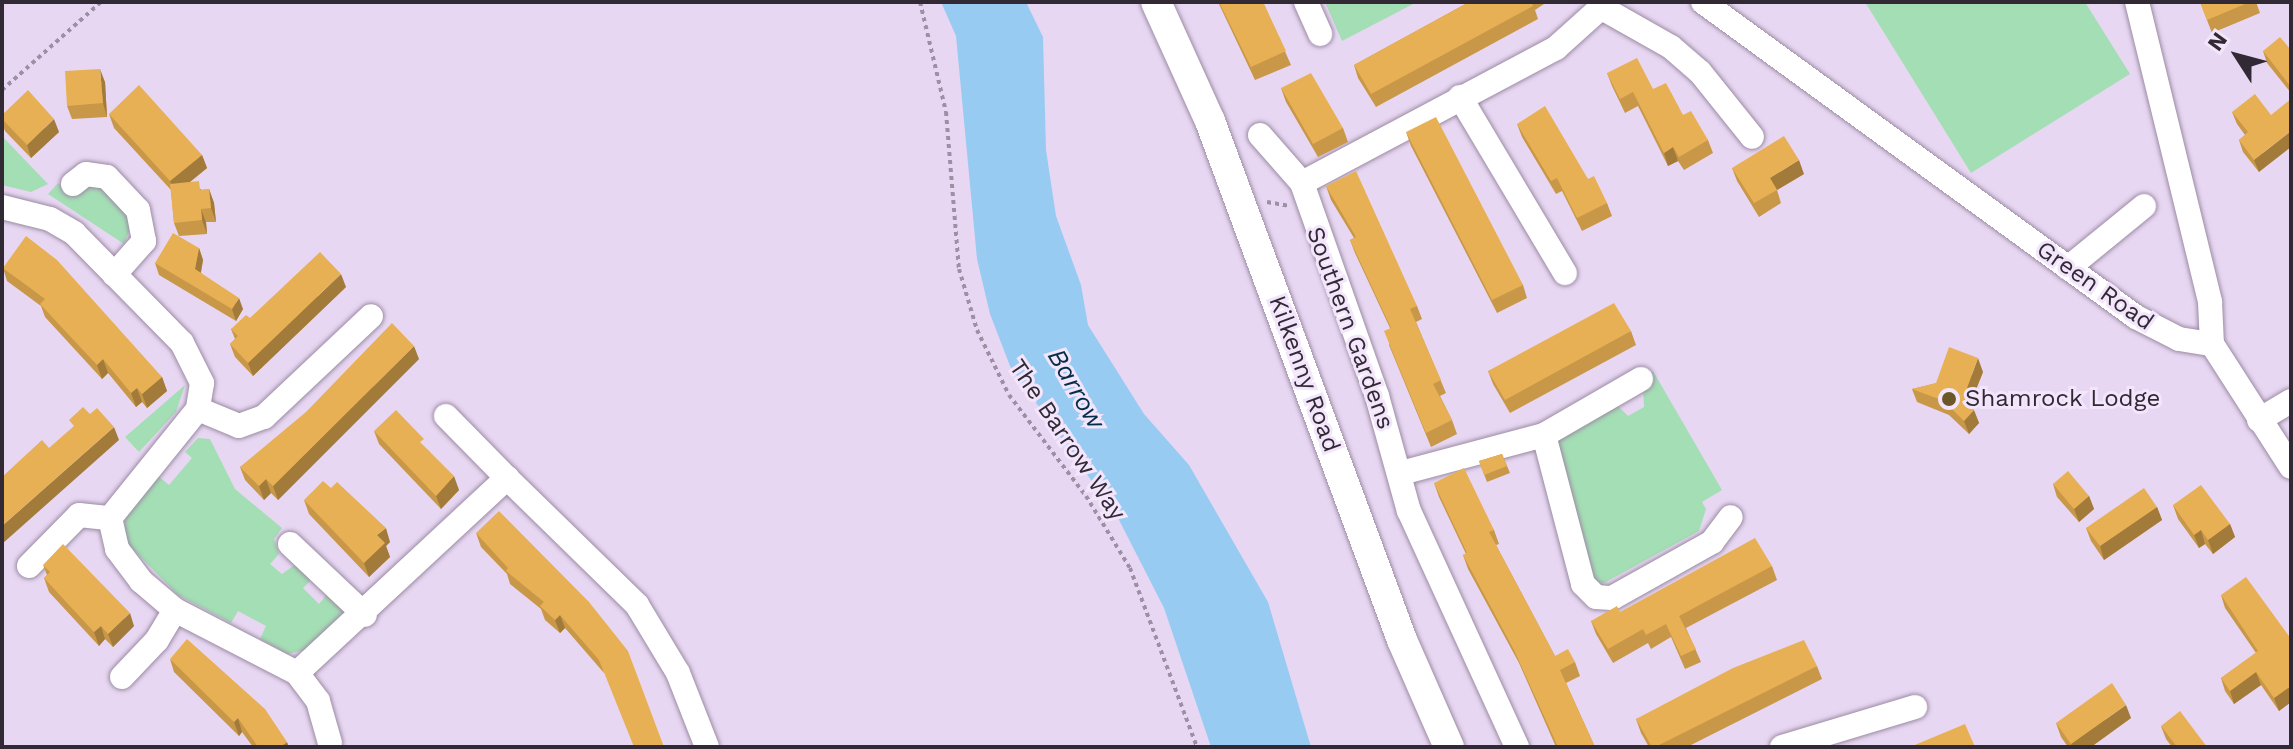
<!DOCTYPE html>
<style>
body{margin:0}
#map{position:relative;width:2293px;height:749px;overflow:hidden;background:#e8d7f2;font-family:"Work Sans",sans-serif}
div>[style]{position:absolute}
.green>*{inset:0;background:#a4deb5}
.water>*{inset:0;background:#98cbf1}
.path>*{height:4px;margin-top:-2px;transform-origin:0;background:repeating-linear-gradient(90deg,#9d90a5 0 4px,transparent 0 8px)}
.roads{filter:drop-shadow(0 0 2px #9b8ba4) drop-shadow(0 0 2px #9b8ba4)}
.minor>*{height:24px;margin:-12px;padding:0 12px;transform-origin:12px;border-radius:12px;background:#fff}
.major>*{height:30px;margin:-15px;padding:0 15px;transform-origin:15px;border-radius:15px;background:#fff}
.wall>*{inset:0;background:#c89748}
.shaded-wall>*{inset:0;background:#a27b3b}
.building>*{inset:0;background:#e8b054}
.dots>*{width:22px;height:22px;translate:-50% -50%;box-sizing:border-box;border:4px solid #f3e5fb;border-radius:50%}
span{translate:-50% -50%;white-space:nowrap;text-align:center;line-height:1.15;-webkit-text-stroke:6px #f3e5fb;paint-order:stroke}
.street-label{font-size:24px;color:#312a35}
.poi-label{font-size:24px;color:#312a35}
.left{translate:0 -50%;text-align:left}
.water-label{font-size:26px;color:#042e47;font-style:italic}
.frame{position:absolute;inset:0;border:4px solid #312a35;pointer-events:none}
.north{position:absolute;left:2197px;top:16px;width:80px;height:80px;-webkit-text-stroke:6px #f3e5fb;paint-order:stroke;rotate:306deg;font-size:22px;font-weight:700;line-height:32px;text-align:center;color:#312a35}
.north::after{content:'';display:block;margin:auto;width:28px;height:36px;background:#312a35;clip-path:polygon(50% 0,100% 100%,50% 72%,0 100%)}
</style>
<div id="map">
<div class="green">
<div style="clip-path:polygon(1325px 2px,1417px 2px,1342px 41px)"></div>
<div style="clip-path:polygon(1865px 2px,2085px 2px,2130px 74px,1971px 173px)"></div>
<div style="clip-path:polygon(2px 136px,48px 184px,31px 192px,2px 185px)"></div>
<div style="clip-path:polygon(92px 180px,99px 181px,133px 222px,124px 244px,48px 194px,58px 183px,72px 197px)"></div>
<div style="clip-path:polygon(1653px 371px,1722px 490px,1702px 502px,1706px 509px,1699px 531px,1604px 583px,1595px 582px,1558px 451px,1559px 433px,1616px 404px,1628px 416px,1644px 407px,1643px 386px)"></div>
<div style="clip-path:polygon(185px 385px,176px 412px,139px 452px,125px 437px)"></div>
<div style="clip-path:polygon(198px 438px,210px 439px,235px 489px,282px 528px,274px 539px,279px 554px,270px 564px,282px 574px,296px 564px,314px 577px,303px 588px,319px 604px,328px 593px,344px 611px,308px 649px,288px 654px,260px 639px,266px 626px,238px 611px,231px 623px,178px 595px,122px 538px,126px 516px,157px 475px,169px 485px,192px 458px,185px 452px)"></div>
</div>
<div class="water">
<div style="clip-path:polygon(941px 2px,1026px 2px,1043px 37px,1046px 150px,1056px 216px,1081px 285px,1088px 325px,1144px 414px,1189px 465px,1268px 602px,1311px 747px,1211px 747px,1164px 608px,1118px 518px,1010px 366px,990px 314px,977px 259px,956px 36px)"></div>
</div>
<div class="path">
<div style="left:920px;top:2px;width:113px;rotate:76.7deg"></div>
<div style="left:946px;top:112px;width:158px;rotate:85.3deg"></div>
<div style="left:959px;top:269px;width:64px;rotate:73.6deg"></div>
<div style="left:977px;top:330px;width:72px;rotate:63.8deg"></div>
<div style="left:1009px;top:395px;width:127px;rotate:52.7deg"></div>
<div style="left:1086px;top:496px;width:84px;rotate:58.6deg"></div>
<div style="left:1130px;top:568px;width:191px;rotate:69.5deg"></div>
<div style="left:2px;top:90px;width:132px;rotate:-41.6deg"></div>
<div style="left:1267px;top:202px;width:23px;rotate:10deg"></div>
</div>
<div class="roads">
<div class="minor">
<div style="left:1306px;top:2px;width:35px;rotate:66deg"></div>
<div style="left:1703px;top:2px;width:535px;rotate:36.04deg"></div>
<div style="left:2136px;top:317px;width:48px;rotate:27.1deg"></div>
<div style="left:2179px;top:339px;width:33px;rotate:9deg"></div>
<div style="left:2137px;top:2px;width:309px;rotate:76.3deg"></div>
<div style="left:2210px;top:302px;width:42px;rotate:87.3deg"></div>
<div style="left:2212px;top:344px;width:146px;rotate:57.3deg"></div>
<div style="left:1602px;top:8px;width:79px;rotate:29.5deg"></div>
<div style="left:1671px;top:47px;width:38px;rotate:41deg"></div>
<div style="left:1700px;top:72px;width:83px;rotate:51.3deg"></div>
<div style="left:1460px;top:97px;width:205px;rotate:59.2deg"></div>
<div style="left:1260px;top:135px;width:64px;rotate:48.8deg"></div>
<div style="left:1302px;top:183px;width:288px;rotate:-28deg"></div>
<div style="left:1556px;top:48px;width:69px;rotate:-42deg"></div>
<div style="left:1302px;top:183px;width:226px;rotate:70.6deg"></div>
<div style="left:1377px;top:396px;width:119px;rotate:74.5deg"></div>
<div style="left:1409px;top:511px;width:260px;rotate:65.4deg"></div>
<div style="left:73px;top:184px;width:16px;rotate:-38deg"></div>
<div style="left:86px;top:174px;width:21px;rotate:8deg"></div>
<div style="left:107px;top:177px;width:45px;rotate:46.8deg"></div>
<div style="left:138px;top:210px;width:32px;rotate:79deg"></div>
<div style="left:144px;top:241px;width:45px;rotate:131.4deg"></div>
<div style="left:2px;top:207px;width:49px;rotate:14deg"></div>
<div style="left:50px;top:219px;width:28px;rotate:30deg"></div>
<div style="left:74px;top:233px;width:154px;rotate:45.5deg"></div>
<div style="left:182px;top:343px;width:45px;rotate:63.4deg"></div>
<div style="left:202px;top:383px;width:26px;rotate:99deg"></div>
<div style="left:198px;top:409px;width:140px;rotate:128.9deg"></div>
<div style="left:110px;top:518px;width:32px;rotate:77deg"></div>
<div style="left:117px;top:549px;width:40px;rotate:53deg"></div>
<div style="left:141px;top:581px;width:45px;rotate:40.5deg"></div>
<div style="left:175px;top:610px;width:137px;rotate:27.3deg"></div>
<div style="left:297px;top:673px;width:287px;rotate:-42.9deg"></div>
<div style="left:507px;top:478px;width:182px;rotate:44.3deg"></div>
<div style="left:637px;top:605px;width:79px;rotate:58.9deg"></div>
<div style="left:678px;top:673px;width:79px;rotate:68.6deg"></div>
<div style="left:2068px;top:268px;width:98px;rotate:-39.2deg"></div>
<div style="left:198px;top:409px;width:44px;rotate:22.5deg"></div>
<div style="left:239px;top:426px;width:27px;rotate:-20deg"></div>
<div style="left:264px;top:417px;width:147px;rotate:-43.3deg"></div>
<div style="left:446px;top:416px;width:87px;rotate:45.5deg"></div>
<div style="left:2259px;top:420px;width:37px;rotate:-31deg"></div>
<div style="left:1544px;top:435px;width:154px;rotate:75.3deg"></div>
<div style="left:1583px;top:584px;width:18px;rotate:45deg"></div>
<div style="left:1596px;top:597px;width:16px;rotate:4deg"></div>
<div style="left:1612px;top:598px;width:115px;rotate:-29.2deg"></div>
<div style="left:1712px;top:542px;width:31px;rotate:-53deg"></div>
<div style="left:1401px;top:473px;width:148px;rotate:-14.9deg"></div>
<div style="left:1544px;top:435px;width:112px;rotate:-30deg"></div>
<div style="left:290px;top:544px;width:103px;rotate:43.4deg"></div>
<div style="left:29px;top:566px;width:71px;rotate:-45.6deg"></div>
<div style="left:79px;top:515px;width:31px;rotate:6deg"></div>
<div style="left:297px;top:673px;width:35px;rotate:53deg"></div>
<div style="left:318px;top:701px;width:44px;rotate:74.1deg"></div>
<div style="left:122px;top:677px;width:51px;rotate:-46.6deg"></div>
<div style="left:157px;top:640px;width:35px;rotate:-59deg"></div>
<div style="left:1782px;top:747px;width:139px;rotate:-16.7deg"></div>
</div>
<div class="major">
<div style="left:1156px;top:2px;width:131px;rotate:65.6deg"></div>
<div style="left:1210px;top:121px;width:553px;rotate:69.7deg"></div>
<div style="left:1402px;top:640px;width:117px;rotate:66.3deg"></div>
</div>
</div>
<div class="wall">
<div style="clip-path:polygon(1218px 2px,1263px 2px,1291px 65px,1255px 80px)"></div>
<div style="clip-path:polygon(1469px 2px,1547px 2px,1535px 10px,1538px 19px,1376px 107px,1358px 78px,1354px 65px)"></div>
<div style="clip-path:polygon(2200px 2px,2256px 2px,2260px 13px,2212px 33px)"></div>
<div style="clip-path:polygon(2291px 50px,2291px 93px,2267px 63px,2263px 51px)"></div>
<div style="clip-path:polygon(1607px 73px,1653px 89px,1683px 115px,1708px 140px,1713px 153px,1684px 170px,1678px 161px,1668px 166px,1638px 106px,1625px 113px,1612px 86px)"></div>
<div style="clip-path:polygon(105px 82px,107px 117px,72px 119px,67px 106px)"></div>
<div style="clip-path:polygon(1281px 88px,1343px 128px,1348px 142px,1318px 157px,1286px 102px)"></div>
<div style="clip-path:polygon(2232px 112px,2271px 115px,2259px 172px,2243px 152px,2239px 140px,2245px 135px,2237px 124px)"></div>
<div style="clip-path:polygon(109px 114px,202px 155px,207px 168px,190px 182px,202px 190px,209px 189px,214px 203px,216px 222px,206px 222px,207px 234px,179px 236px,174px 223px,171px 190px,114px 128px)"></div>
<div style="clip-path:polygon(2px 115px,59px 132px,31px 158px,5px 131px,2px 123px)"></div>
<div style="clip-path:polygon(1517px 124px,1588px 179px,1607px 203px,1612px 216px,1582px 231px,1562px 191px,1556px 194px,1522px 137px)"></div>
<div style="clip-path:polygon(1406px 132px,1523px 285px,1527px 298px,1497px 313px,1411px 146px)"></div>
<div style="clip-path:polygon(1732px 168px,1804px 174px,1777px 190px,1781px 203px,1759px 217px,1737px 181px)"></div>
<div style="clip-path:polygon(1326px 186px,1417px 306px,1422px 319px,1416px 322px,1446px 393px,1440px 396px,1452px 420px,1457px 434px,1431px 447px,1389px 345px,1390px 328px,1355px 253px,1350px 240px,1354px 238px,1331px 200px)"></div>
<div style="clip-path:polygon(199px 248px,203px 260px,201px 273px,243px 309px,236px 321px,159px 275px,155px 263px)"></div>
<div style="clip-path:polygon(3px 268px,162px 377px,167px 391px,147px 408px,142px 402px,136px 407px,108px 373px,102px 379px,45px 317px,41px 306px,7px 281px)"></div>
<div style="clip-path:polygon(346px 287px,253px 376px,235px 357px,230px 344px,235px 339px,231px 329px,250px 318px)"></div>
<div style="clip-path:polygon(1631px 331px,1636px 345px,1510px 413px,1493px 384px,1488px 371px)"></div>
<div style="clip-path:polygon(419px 359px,278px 500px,271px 493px,264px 500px,245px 480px,240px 467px)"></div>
<div style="clip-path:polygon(1983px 372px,1973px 397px,1976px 406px,1973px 409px,1979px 423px,1969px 434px,1949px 415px,1917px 402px,1912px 389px)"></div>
<div style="clip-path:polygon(374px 431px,428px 450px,459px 490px,441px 509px,379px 444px)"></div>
<div style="clip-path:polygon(1502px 454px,1510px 473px,1487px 482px,1479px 461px)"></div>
<div style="clip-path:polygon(1434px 483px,1494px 530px,1499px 544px,1496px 545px,1555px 656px,1575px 662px,1580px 676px,1566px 683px,1595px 747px,1556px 747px,1519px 663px,1468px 569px,1463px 555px,1466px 554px,1439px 497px)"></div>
<div style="clip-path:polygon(2053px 484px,2089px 496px,2094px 509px,2079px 522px,2057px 497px)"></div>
<div style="clip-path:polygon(304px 500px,390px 542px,386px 546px,390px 557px,369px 577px,309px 514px)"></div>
<div style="clip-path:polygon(2173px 505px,2230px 524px,2235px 537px,2213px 554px,2205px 544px,2199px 548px,2178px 519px)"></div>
<div style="clip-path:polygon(2157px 507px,2162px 520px,2104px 560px,2091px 541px,2086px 528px)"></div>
<div style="clip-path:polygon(476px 533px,589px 602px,604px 673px,565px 628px,560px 633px,545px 620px,541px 609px,510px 584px,507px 574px,481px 547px)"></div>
<div style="clip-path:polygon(43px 565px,134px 626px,113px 647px,105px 639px,99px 646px,49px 592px,44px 578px,47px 575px)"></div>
<div style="clip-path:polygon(1772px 566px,1777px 580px,1686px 628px,1701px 662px,1685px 669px,1671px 637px,1651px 649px,1648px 643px,1613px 663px,1596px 634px,1591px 621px)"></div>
<div style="clip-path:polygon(2221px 595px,2291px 639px,2291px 702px,2279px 711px,2261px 685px,2234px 704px,2225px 691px,2221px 678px,2256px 653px,2225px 608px)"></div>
<div style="clip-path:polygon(170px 659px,289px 747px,253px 747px,242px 732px,239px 736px,174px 672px)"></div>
<div style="clip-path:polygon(1817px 666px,1822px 679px,1687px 747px,1649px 747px,1641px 733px,1636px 719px)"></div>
<div style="clip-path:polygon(2131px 718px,2091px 747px,2068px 747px,2061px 737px,2056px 723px)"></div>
<div style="clip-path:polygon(2161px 726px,2207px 747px,2172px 747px,2166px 739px)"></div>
</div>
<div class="shaded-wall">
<div style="clip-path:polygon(100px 69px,105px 82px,107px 117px,103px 103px)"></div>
<div style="clip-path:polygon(54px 119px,59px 132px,31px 158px,27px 145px)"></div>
<div style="clip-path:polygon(2291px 131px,2291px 147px,2259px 172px,2254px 160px)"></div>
<div style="clip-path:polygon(1673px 147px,1678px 161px,1668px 166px,1664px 153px)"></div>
<div style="clip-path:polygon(202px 155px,207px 168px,175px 194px,170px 181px)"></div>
<div style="clip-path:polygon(1799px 160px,1804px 174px,1777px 190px,1770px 178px)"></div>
<div style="clip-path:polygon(209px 189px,214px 203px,216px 222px,211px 208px)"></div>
<div style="clip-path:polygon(201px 209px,206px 222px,207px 234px,202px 220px)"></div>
<div style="clip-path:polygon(199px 248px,203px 260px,199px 281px,195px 269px)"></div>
<div style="clip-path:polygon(341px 274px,346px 287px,253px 376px,248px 363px)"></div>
<div style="clip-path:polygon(239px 298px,243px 309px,236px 321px,232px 309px)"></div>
<div style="clip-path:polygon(414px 346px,419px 359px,278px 500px,273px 486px)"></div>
<div style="clip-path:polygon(1978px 358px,1983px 372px,1973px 397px,1976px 406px,1969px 414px,1964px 400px,1967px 388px)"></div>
<div style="clip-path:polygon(103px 359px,108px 373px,102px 379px,97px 365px)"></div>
<div style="clip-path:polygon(162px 377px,167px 391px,147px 408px,142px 394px)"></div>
<div style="clip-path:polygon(137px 388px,142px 402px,136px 407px,131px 393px)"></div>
<div style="clip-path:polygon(1974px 410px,1979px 423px,1969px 434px,1964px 421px)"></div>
<div style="clip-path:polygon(114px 427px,119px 440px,2px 544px,2px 526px)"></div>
<div style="clip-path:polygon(454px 476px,459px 490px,441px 509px,436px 496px)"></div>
<div style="clip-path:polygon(266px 479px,271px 493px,264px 500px,259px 486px)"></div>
<div style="clip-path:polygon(2089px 496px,2094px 509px,2079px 522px,2074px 509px)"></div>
<div style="clip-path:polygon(2157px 507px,2162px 520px,2104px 560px,2100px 546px)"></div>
<div style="clip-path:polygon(2230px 524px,2235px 537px,2213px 554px,2208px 540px)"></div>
<div style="clip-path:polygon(386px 528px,390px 542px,386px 546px,390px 557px,369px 577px,364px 563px,377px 535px)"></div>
<div style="clip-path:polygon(2201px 530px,2205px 544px,2199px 548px,2194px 535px)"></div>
<div style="clip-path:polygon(130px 613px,134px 626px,113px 647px,108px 634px)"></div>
<div style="clip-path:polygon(560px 615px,565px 628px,560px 633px,555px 620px)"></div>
<div style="clip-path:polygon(101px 626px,105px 639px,99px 646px,94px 632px)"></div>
<div style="clip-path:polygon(2256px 672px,2261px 685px,2234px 704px,2230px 691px)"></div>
<div style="clip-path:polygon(2291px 686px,2291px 702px,2279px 711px,2274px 698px)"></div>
<div style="clip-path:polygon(2126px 705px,2131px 718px,2091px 747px,2073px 747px,2071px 744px)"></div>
<div style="clip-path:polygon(238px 718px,242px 732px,239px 736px,234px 722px)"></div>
<div style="clip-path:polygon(287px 742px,289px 747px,280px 747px)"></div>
</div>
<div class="building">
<div style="clip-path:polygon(1219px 2px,1263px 2px,1286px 51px,1251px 67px)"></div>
<div style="clip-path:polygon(1469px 2px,1531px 2px,1533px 6px,1371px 94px,1354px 65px)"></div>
<div style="clip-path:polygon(2200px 2px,2250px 2px,2207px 20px)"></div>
<div style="clip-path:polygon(2280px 37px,2291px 50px,2291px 87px,2263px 51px)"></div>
<div style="clip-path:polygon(1637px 58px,1653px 89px,1666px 83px,1683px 115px,1691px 111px,1708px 140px,1679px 157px,1673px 147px,1664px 153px,1633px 92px,1620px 99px,1607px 73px)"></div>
<div style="clip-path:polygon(100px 69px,103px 103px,67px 106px,65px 71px)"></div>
<div style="clip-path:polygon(1311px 73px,1343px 128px,1313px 144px,1281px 88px)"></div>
<div style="clip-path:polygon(139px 85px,202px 155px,170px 181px,109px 114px)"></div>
<div style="clip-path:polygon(28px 90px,54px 119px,27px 145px,2px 119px,2px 115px)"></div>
<div style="clip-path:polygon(2255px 94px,2271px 115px,2291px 99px,2291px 131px,2254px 160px,2239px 140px,2248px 132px,2232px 112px)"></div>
<div style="clip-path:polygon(1545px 106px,1588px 179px,1594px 176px,1607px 203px,1577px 218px,1557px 178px,1551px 181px,1517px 124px)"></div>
<div style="clip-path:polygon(1436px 117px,1523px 285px,1492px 300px,1406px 132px)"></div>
<div style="clip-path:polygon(1784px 136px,1799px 160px,1770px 178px,1777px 190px,1754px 203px,1732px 168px)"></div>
<div style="clip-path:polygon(1356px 171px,1417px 306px,1410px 309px,1441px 380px,1433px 384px,1452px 420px,1426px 433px,1384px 331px,1391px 328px,1350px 240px,1356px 237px,1326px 186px)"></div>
<div style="clip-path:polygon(199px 181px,200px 190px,209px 189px,211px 208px,201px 209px,202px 220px,174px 223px,170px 184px)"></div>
<div style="clip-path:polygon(173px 233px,199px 248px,195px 269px,239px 298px,232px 309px,155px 263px)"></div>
<div style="clip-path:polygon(26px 236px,57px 260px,162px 377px,142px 394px,137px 388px,131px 393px,103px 359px,97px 365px,40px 304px,45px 299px,3px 268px)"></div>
<div style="clip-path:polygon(320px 252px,341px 274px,248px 363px,230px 344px,238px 336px,231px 329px,246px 315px,250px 318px)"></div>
<div style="clip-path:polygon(1614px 303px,1631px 331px,1505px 400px,1488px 371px)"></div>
<div style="clip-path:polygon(392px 323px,414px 346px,273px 486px,266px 479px,259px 486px,240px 467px,306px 412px)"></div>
<div style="clip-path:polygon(1949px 347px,1978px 358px,1967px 388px,1972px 392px,1964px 400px,1974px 410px,1964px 421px,1944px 401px,1912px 389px,1936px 383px)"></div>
<div style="clip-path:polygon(83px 407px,90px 414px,97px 408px,114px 427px,2px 526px,2px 477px,42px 440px,49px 448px,74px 426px,69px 420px)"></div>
<div style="clip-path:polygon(396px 410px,424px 439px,420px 442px,454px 476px,436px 496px,374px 431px)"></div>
<div style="clip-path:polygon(1502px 454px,1507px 466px,1484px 475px,1479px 461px)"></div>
<div style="clip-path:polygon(1464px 468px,1494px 530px,1489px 532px,1555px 656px,1568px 649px,1575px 662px,1560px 670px,1595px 747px,1558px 747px,1514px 650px,1463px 555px,1467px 553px,1434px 483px)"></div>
<div style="clip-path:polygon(2068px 471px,2089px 496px,2074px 509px,2053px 484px)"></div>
<div style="clip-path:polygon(323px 481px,331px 488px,337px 482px,386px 528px,377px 535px,385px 543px,364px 563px,304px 500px)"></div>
<div style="clip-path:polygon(2201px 485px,2230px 524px,2208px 540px,2201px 530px,2194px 535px,2173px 505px)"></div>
<div style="clip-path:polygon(2144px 488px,2157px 507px,2100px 546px,2086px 528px)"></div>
<div style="clip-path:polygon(499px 511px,589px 602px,628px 651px,664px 747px,634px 747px,599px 660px,560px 615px,555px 620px,540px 606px,544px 602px,506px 571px,508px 568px,476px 533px)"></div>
<div style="clip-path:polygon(1755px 538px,1772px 566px,1679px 616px,1696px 649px,1681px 656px,1666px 624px,1646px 635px,1643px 629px,1608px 649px,1591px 621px,1617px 606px,1620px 612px)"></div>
<div style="clip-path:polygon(63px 544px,130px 613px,108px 634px,101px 626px,94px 632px,44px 578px,50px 572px,43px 565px)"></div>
<div style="clip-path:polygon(2246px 577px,2291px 639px,2291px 686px,2274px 698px,2256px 672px,2230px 691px,2221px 678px,2258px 651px,2221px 595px)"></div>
<div style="clip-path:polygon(187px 639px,265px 709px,287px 742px,280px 747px,258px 747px,238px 718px,234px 722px,170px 659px)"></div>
<div style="clip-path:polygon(1804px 640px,1817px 666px,1655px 747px,1652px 747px,1636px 719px,1733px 668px)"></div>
<div style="clip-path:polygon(2112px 683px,2126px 705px,2071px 744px,2056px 723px)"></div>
<div style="clip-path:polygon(2180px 711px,2207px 747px,2177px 747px,2161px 726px)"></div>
<div style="clip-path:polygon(1965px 724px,1975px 747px,1910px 747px)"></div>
</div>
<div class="dots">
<div style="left:1949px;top:399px;background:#6e5727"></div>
</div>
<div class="street-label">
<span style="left:2095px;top:286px;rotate:35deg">Green Road</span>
<span style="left:1350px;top:328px;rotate:70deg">Southern Gardens</span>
<span style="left:1304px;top:374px;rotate:70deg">Kilkenny Road</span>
<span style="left:1067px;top:440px;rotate:56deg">The Barrow Way</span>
</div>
<div class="poi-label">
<span class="left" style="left:1965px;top:399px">Shamrock Lodge</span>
</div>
<div class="water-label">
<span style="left:1076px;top:389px;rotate:60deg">Barrow</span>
</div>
<div class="frame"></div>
<div class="north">N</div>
</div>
